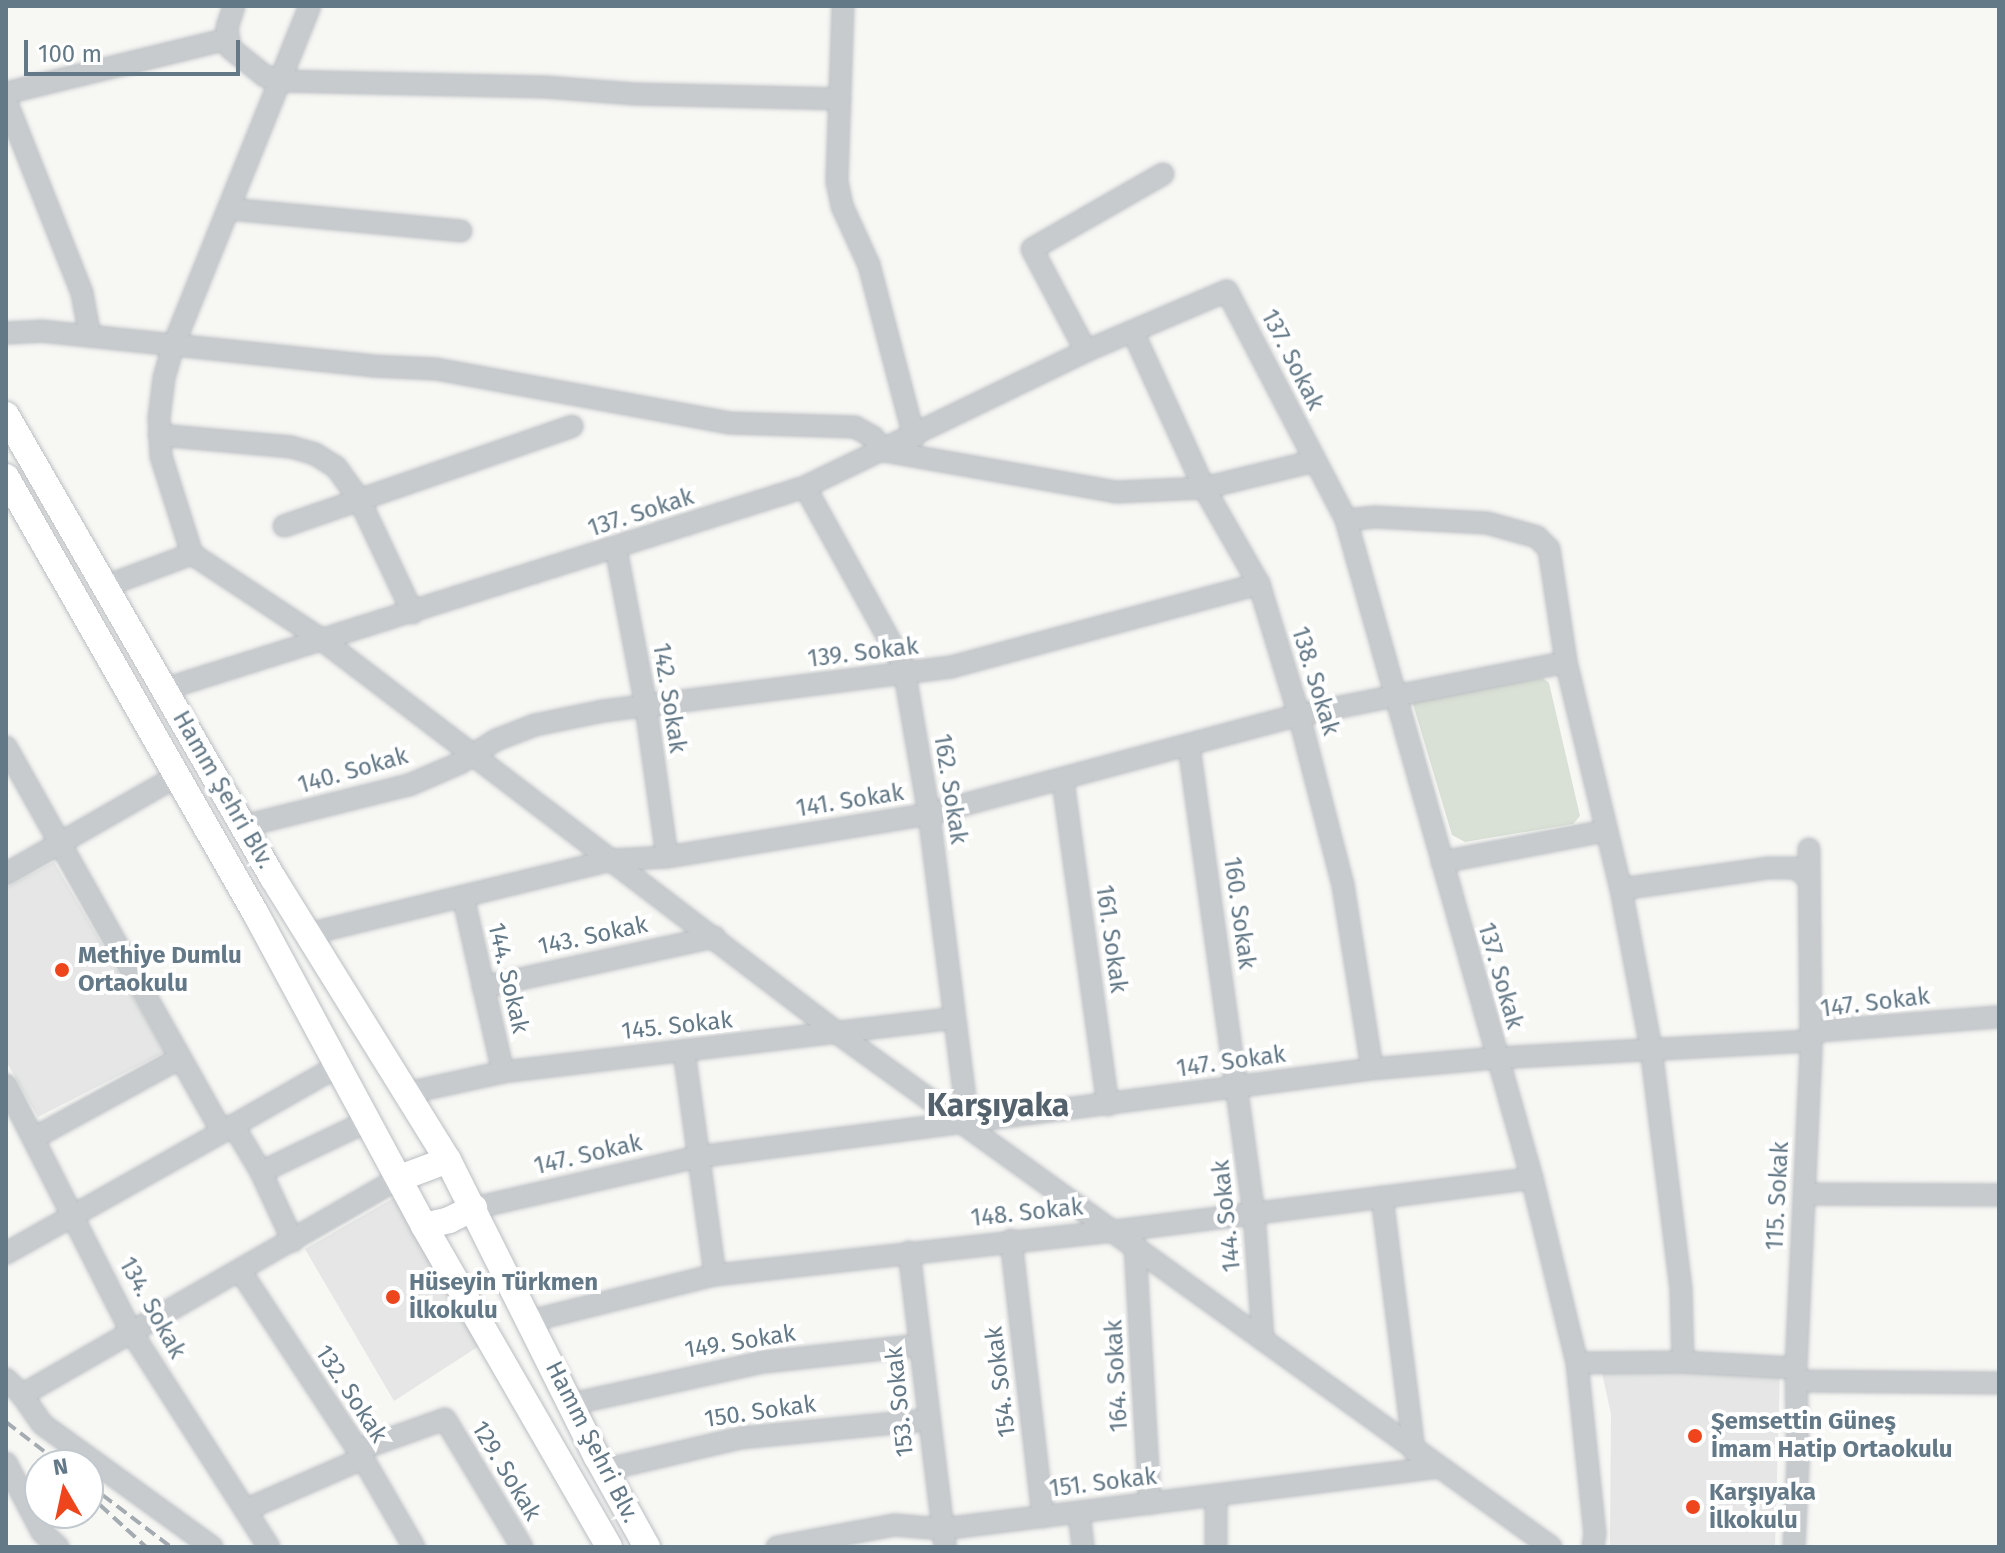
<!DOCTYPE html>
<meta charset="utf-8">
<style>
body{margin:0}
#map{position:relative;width:2005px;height:1553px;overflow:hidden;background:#f7f7f4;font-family:"Fira Sans",sans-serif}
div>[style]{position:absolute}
.built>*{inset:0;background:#e5e6e5}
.green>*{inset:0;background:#d9e0d5}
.roads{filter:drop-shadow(0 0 2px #babec2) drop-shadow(0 0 2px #babec2)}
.minor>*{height:20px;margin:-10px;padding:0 10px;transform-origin:10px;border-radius:10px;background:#c7cbce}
.major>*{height:26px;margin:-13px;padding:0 13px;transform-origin:13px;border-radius:13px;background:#fff}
.rail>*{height:4px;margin-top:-2px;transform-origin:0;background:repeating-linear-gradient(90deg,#a5acb1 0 12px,transparent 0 18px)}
.dots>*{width:22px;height:22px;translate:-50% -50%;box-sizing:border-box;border:4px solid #fff;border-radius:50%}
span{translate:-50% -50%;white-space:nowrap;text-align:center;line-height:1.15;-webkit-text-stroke:8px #fff;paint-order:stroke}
.street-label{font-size:24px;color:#647987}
.poi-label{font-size:24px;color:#647987;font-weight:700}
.left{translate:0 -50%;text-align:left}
.district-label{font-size:32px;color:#53626c;font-weight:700}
.frame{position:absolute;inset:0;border:8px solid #647987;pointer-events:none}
.north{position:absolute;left:24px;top:1449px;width:80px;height:80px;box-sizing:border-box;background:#fff;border:2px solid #c1c9cf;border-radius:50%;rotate:351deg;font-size:22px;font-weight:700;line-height:32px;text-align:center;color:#647987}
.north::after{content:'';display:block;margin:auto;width:28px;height:36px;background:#ee451d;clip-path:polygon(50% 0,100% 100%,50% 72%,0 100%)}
.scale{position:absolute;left:24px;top:40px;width:216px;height:36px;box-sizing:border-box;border:4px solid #647987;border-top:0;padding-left:10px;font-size:24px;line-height:28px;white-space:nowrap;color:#647987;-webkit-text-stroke:6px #fff;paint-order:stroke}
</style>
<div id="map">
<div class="built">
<div style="clip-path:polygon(54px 862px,165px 1052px,38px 1117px,6px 1061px,6px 888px)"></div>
<div style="clip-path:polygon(397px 1196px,479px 1346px,394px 1401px,305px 1249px)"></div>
<div style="clip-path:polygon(1780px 1371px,1775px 1547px,1610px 1545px,1611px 1414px,1602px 1373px)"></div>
</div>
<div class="green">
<div style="clip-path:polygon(1543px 678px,1549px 683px,1580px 816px,1573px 824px,1465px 842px,1452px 835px,1413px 704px,1417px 698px)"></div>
</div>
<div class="roads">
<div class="minor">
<div style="left:234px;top:6px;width:23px;rotate:108deg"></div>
<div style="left:227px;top:28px;width:20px;rotate:81deg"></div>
<div style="left:230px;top:48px;width:45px;rotate:38.7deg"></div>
<div style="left:265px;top:76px;width:17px;rotate:17deg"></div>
<div style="left:281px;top:81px;width:264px;rotate:1.3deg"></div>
<div style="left:545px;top:87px;width:90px;rotate:4.4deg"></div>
<div style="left:635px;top:94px;width:205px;rotate:1.4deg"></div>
<div style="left:843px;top:6px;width:176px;rotate:92deg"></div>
<div style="left:837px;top:182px;width:25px;rotate:78deg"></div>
<div style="left:842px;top:206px;width:65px;rotate:65.4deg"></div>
<div style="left:869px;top:265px;width:178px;rotate:75.3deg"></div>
<div style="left:6px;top:93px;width:228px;rotate:-13.7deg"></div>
<div style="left:6px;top:101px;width:206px;rotate:68.4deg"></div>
<div style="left:82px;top:293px;width:44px;rotate:79.5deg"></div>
<div style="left:229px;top:209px;width:233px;rotate:5.4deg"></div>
<div style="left:1133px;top:332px;width:171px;rotate:65.5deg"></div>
<div style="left:1204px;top:488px;width:111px;rotate:60.2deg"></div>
<div style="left:1259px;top:584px;width:137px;rotate:73deg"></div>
<div style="left:1299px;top:715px;width:176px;rotate:75.5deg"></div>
<div style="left:1343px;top:885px;width:186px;rotate:81deg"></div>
<div style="left:6px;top:333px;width:35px;rotate:-3deg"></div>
<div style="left:41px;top:331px;width:333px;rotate:6deg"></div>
<div style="left:372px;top:366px;width:64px;rotate:2.7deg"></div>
<div style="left:436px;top:369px;width:298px;rotate:10.4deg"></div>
<div style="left:729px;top:423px;width:126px;rotate:1.8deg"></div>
<div style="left:855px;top:427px;width:21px;rotate:29deg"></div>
<div style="left:873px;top:437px;width:18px;rotate:52deg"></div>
<div style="left:884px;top:451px;width:236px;rotate:10deg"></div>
<div style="left:1116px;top:492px;width:88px;rotate:-2.6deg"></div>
<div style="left:1204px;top:488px;width:114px;rotate:-13.7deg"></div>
<div style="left:1086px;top:351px;width:115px;rotate:-117.9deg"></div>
<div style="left:1032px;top:249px;width:151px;rotate:-29.8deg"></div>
<div style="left:159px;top:435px;width:133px;rotate:5.2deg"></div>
<div style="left:291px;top:447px;width:25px;rotate:16deg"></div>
<div style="left:315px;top:454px;width:25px;rotate:32deg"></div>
<div style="left:336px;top:467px;width:39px;rotate:54deg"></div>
<div style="left:359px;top:499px;width:126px;rotate:64.7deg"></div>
<div style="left:805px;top:487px;width:199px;rotate:61.1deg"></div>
<div style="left:901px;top:661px;width:15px;rotate:74deg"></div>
<div style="left:905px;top:675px;width:141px;rotate:80.2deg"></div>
<div style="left:929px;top:814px;width:311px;rotate:82.8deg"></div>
<div style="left:1346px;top:520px;width:29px;rotate:-6deg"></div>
<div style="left:1375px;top:517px;width:112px;rotate:3.1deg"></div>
<div style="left:1487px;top:523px;width:52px;rotate:15.6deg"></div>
<div style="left:1537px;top:537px;width:17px;rotate:45deg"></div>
<div style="left:1549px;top:549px;width:114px;rotate:81.4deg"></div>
<div style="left:1566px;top:662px;width:234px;rotate:76.4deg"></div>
<div style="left:284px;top:526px;width:305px;rotate:-19.1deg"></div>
<div style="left:616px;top:549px;width:161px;rotate:79.2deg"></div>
<div style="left:646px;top:707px;width:151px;rotate:82deg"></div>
<div style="left:192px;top:554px;width:103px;rotate:-107.6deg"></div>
<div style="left:161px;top:456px;width:38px;rotate:-93deg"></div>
<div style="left:159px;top:418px;width:40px;rotate:-82.9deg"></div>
<div style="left:164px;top:378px;width:35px;rotate:-74deg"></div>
<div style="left:174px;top:344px;width:364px;rotate:-68.1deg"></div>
<div style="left:106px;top:586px;width:92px;rotate:-20.4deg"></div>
<div style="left:192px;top:554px;width:154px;rotate:33.4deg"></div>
<div style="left:321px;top:639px;width:653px;rotate:37.34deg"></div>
<div style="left:840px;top:1035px;width:876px;rotate:35.76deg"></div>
<div style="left:165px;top:689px;width:671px;rotate:-17.52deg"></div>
<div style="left:805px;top:487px;width:312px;rotate:-25.8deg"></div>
<div style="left:1086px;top:351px;width:153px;rotate:-23.1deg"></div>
<div style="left:1227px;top:291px;width:258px;rotate:62.5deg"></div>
<div style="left:1346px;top:520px;width:684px;rotate:74.22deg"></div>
<div style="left:1532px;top:1178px;width:190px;rotate:76.3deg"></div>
<div style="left:1577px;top:1363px;width:171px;rotate:84deg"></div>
<div style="left:1595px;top:1533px;width:14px;rotate:98deg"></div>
<div style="left:1189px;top:746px;width:472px;rotate:82.1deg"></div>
<div style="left:1254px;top:1213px;width:127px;rotate:85.9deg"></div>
<div style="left:6px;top:747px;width:441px;rotate:60.7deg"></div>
<div style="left:222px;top:1132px;width:248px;rotate:150.7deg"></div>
<div style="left:1063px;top:781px;width:327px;rotate:82.1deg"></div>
<div style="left:244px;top:826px;width:170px;rotate:-14deg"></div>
<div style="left:409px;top:785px;width:56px;rotate:-23.3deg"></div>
<div style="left:460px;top:763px;width:43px;rotate:-32.6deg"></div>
<div style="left:496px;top:740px;width:42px;rotate:-21deg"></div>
<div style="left:535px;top:725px;width:69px;rotate:-11.6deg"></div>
<div style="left:603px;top:711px;width:351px;rotate:-7.2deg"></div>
<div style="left:951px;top:667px;width:319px;rotate:-15.1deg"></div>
<div style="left:1442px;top:862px;width:165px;rotate:-10.8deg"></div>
<div style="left:6px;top:874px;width:197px;rotate:-29.8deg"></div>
<div style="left:463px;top:896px;width:180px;rotate:77.2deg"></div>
<div style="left:308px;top:934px;width:312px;rotate:-13.7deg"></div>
<div style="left:611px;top:860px;width:56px;rotate:-3.1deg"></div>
<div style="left:667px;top:857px;width:266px;rotate:-9.3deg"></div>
<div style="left:929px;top:814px;width:383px;rotate:-15deg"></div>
<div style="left:1299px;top:715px;width:272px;rotate:-11.2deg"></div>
<div style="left:483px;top:987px;width:237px;rotate:-12.2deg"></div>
<div style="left:684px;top:1051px;width:226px;rotate:82.1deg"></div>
<div style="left:6px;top:1085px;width:278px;rotate:63.1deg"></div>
<div style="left:132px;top:1333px;width:254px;rotate:57.4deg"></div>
<div style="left:407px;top:1093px;width:98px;rotate:-12.3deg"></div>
<div style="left:503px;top:1072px;width:454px;rotate:-6.8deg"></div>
<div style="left:233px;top:1125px;width:55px;rotate:59.2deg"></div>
<div style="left:261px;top:1172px;width:76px;rotate:65.1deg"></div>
<div style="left:222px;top:1132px;width:133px;rotate:-29.6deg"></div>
<div style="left:34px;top:1138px;width:166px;rotate:-28.7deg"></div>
<div style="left:261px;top:1172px;width:119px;rotate:-25.5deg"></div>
<div style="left:1805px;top:1194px;width:194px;rotate:0.3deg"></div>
<div style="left:1382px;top:1197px;width:256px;rotate:82.8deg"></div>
<div style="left:474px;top:1208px;width:229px;rotate:-12.9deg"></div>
<div style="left:697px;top:1157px;width:681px;rotate:-7.43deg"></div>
<div style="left:1372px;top:1069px;width:124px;rotate:-5.1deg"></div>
<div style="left:1496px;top:1058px;width:309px;rotate:-3.1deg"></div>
<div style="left:1805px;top:1041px;width:18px;rotate:-34deg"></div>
<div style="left:1820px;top:1031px;width:180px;rotate:-4.5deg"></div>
<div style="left:1011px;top:1240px;width:279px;rotate:83.4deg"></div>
<div style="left:1135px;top:1245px;width:259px;rotate:86.7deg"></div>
<div style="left:909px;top:1252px;width:297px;rotate:83deg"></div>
<div style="left:241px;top:1272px;width:213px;rotate:56.7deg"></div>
<div style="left:358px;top:1450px;width:112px;rotate:60deg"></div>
<div style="left:530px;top:1321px;width:191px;rotate:-14deg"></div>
<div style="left:715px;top:1275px;width:402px;rotate:-6.3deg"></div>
<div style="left:1115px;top:1231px;width:420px;rotate:-7.2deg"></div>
<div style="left:1683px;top:1362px;width:113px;rotate:3deg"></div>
<div style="left:1577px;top:1363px;width:106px;rotate:-0.5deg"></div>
<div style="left:1683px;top:1362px;width:73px;rotate:-91.6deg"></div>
<div style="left:1681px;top:1289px;width:243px;rotate:-97.1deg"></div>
<div style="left:1651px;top:1048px;width:162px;rotate:-100.7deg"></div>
<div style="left:1621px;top:889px;width:148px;rotate:-8.1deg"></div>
<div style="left:1768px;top:868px;width:28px"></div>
<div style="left:1796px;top:868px;width:17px;rotate:40deg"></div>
<div style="left:6px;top:1379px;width:23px;rotate:45deg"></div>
<div style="left:22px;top:1395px;width:35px;rotate:55deg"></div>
<div style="left:42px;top:1424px;width:210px;rotate:35.9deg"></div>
<div style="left:1797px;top:1381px;width:202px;rotate:0.6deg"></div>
<div style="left:22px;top:1395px;width:436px;rotate:-29.9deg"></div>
<div style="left:571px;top:1404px;width:198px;rotate:-12.3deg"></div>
<div style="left:764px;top:1362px;width:157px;rotate:-6.2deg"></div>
<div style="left:358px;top:1450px;width:92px;rotate:-19.6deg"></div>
<div style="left:445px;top:1419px;width:149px;rotate:59deg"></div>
<div style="left:6px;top:1463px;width:78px;rotate:62.4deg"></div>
<div style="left:42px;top:1532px;width:22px;rotate:43deg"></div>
<div style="left:604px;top:1470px;width:140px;rotate:-13.2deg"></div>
<div style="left:740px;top:1438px;width:187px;rotate:-5.5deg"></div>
<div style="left:245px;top:1510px;width:128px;rotate:-23.6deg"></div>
<div style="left:1079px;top:1513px;width:34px;rotate:83deg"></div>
<div style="left:777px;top:1547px;width:120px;rotate:-10.6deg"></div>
<div style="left:895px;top:1525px;width:47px;rotate:4.9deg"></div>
<div style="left:942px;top:1529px;width:499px;rotate:-7.1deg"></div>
<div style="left:1216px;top:1547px;width:52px;rotate:-90deg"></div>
<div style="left:1794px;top:1547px;width:84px;rotate:-87.3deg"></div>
<div style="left:1798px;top:1463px;width:95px;rotate:-91.2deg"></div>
<div style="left:1796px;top:1368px;width:319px;rotate:-87.3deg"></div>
<div style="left:1811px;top:1049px;width:200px;rotate:-90.6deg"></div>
</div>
<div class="major">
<div style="left:6px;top:415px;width:534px;rotate:60.03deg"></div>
<div style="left:273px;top:878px;width:332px;rotate:58.2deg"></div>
<div style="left:448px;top:1160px;width:332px;rotate:63.4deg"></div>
<div style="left:597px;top:1457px;width:103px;rotate:60.9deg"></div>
<div style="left:6px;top:477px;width:503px;rotate:60.23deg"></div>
<div style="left:256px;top:914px;width:354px;rotate:61.7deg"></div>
<div style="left:424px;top:1226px;width:370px;rotate:60deg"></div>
<div style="left:400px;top:1178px;width:51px;rotate:-20.6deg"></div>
<div style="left:424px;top:1226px;width:26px;rotate:-13deg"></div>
<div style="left:449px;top:1220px;width:28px;rotate:-26deg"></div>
</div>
</div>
<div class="rail">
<div style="left:6px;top:1422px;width:71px;rotate:37.5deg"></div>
<div style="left:88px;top:1484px;width:104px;rotate:37.2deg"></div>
<div style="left:100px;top:1505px;width:62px;rotate:42.4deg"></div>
</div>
<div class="dots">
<div style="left:62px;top:970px;background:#ee451d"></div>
<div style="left:393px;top:1297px;background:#ee451d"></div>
<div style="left:1695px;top:1436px;background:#ee451d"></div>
<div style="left:1693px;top:1507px;background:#ee451d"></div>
</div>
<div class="street-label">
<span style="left:1292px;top:360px;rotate:63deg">137. Sokak</span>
<span style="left:641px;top:513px;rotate:-18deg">137. Sokak</span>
<span style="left:863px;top:653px;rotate:-7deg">139. Sokak</span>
<span style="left:1315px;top:681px;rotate:73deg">138. Sokak</span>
<span style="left:669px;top:698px;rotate:81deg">142. Sokak</span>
<span style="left:353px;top:771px;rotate:-16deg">140. Sokak</span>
<span style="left:950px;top:789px;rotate:81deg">162. Sokak</span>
<span style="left:223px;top:790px;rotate:60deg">Hamm Şehri Blv.</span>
<span style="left:850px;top:801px;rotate:-9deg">141. Sokak</span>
<span style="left:1239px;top:913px;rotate:82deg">160. Sokak</span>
<span style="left:593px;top:936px;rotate:-12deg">143. Sokak</span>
<span style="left:1111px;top:939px;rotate:82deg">161. Sokak</span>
<span style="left:1500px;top:976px;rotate:74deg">137. Sokak</span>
<span style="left:508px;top:978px;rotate:77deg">144. Sokak</span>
<span style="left:1875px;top:1003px;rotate:-7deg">147. Sokak</span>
<span style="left:677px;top:1026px;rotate:-6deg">145. Sokak</span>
<span style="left:1231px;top:1062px;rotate:-8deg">147. Sokak</span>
<span style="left:588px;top:1155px;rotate:-13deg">147. Sokak</span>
<span style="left:1778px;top:1196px;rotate:-87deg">115. Sokak</span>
<span style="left:1027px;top:1213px;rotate:-6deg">148. Sokak</span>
<span style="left:1227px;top:1216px;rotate:-96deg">144. Sokak</span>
<span style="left:152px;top:1308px;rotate:61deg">134. Sokak</span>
<span style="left:740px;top:1342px;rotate:-9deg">149. Sokak</span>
<span style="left:1117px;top:1376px;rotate:-93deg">164. Sokak</span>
<span style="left:1001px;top:1382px;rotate:-97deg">154. Sokak</span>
<span style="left:351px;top:1394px;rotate:57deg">132. Sokak</span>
<span style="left:900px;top:1402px;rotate:-96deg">153. Sokak</span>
<span style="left:760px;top:1412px;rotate:-8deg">150. Sokak</span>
<span style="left:592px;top:1442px;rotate:63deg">Hamm Şehri Blv.</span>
<span style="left:506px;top:1471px;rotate:59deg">129. Sokak</span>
<span style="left:1103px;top:1483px;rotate:-7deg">151. Sokak</span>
</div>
<div class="poi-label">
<span class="left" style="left:78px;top:970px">Methiye Dumlu<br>Ortaokulu</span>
<span class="left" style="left:409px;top:1297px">Hüseyin Türkmen<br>İlkokulu</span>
<span class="left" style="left:1711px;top:1436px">Şemsettin Güneş<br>İmam Hatip Ortaokulu</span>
<span class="left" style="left:1709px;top:1507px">Karşıyaka<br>İlkokulu</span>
</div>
<div class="district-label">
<span style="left:998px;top:1105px">Karşıyaka</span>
</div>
<div class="frame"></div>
<div class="north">N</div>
<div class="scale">100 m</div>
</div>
